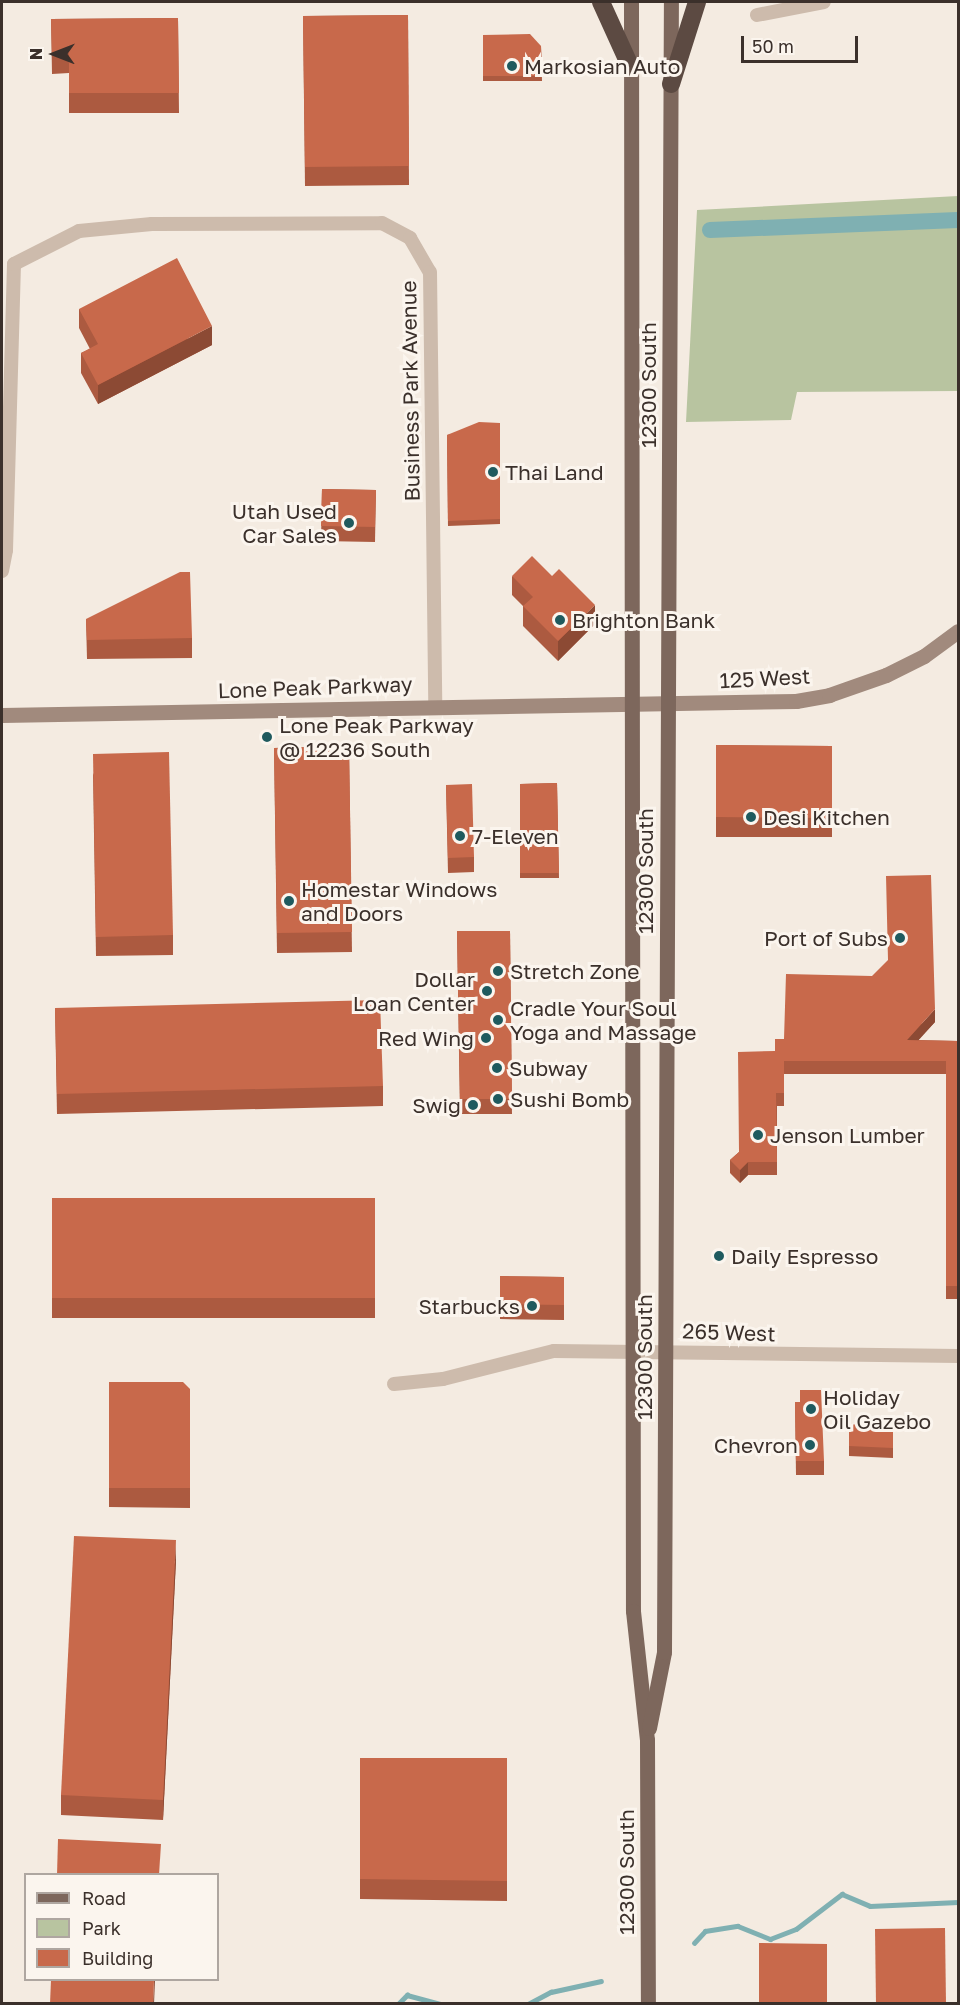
<!DOCTYPE html>
<style>
body{margin:0}
#map{position:relative;width:960px;height:2005px;overflow:hidden;background:#f4ebe1;font-family:"Golos Text",sans-serif}
div>[style]{position:absolute}
.green>*{inset:0;background:#b8c4a0}
.stream>*{height:4.5px;margin:-2.25px;padding:0 2.25px;transform-origin:2.25px;border-radius:2.25px;background:#7fb0b2}
.canal>*{height:16px;margin:-8px;padding:0 8px;transform-origin:8px;border-radius:8px;background:#7fb0b2}
.minor>*{height:14px;margin:-7px;padding:0 7px;transform-origin:7px;border-radius:7px;background:#cdbbac}
.secondary>*{height:15px;margin:-7.5px;padding:0 7.5px;transform-origin:7.5px;border-radius:7.5px;background:#a18a7d}
.primary>*{height:15px;margin:-7.5px;padding:0 7.5px;transform-origin:7.5px;border-radius:7.5px;background:#7d675c}
.motorway>*{height:18px;margin:-9px;padding:0 9px;transform-origin:9px;border-radius:9px;background:#5c4a42}
.wall>*{inset:0;background:#ac5a40}
.shaded-wall>*{inset:0;background:#8c4a34}
.building>*{inset:0;background:#c8694b}
.dots>*{width:16px;height:16px;translate:-50% -50%;box-sizing:border-box;border:3px solid #fbf5ee;border-radius:50%}
span{translate:-50% -50%;white-space:nowrap;text-align:center;line-height:1.15;-webkit-text-stroke:6px #fbf5ee;paint-order:stroke}
.poi-label{font-size:21px;color:#3b302b}
.left{translate:0 -50%;text-align:left}
.right{translate:-100% -50%;text-align:right}
.street-label{font-size:21px;color:#3b302b}
.frame{position:absolute;inset:0;border:3px solid #3b302b;pointer-events:none}
.legend{position:absolute;left:24px;top:1873px;width:195px;height:108px;box-sizing:border-box;background:#fbf5ee;border:2px solid #aea6a0;margin:0;padding:8px 10px;list-style:none;font-size:18px;color:#3b302b}
.legend li{display:flex;align-items:center;gap:12px;height:30px}
.legend b{width:30px;border:2px solid #aea6a0}
.north{position:absolute;left:24px;top:24px;width:60px;height:60px;-webkit-text-stroke:4px #fbf5ee;paint-order:stroke;rotate:270deg;font-size:16px;font-weight:700;line-height:24px;text-align:center;color:#3b302b}
.north::after{content:'';display:block;margin:auto;width:21px;height:27px;background:#3b302b;clip-path:polygon(50% 0,100% 100%,50% 72%,0 100%)}
.scale{position:absolute;left:741px;top:36px;width:117px;height:27px;box-sizing:border-box;border:3px solid #3b302b;border-top:0;padding-left:8px;font-size:18px;line-height:21px;white-space:nowrap;color:#3b302b;-webkit-text-stroke:4px #fbf5ee;paint-order:stroke}
</style>
<div id="map">
<div class="green">
<div style="clip-path:polygon(958px 196px,958px 391px,797px 392px,791px 420px,686px 422px,697px 210px)"></div>
</div>
<div class="stream">
<div style="left:694px;top:1943px;width:16px;rotate:-47deg"></div>
<div style="left:705px;top:1931px;width:33px;rotate:-9deg"></div>
<div style="left:738px;top:1926px;width:35px;rotate:22deg"></div>
<div style="left:770px;top:1939px;width:28px;rotate:-21deg"></div>
<div style="left:796px;top:1929px;width:58px;rotate:-37.3deg"></div>
<div style="left:842px;top:1894px;width:30px;rotate:23deg"></div>
<div style="left:870px;top:1906px;width:88px;rotate:-2.6deg"></div>
<div style="left:398px;top:2004px;width:13px;rotate:-45deg"></div>
<div style="left:407px;top:1995px;width:34px;rotate:15deg"></div>
<div style="left:528px;top:2004px;width:26px;rotate:-28deg"></div>
<div style="left:551px;top:1992px;width:51px;rotate:-12.4deg"></div>
</div>
<div class="canal">
<div style="left:710px;top:230px;width:248px;rotate:-2.3deg"></div>
</div>
<div class="minor">
<div style="left:757px;top:15px;width:68px;rotate:-11deg"></div>
<div style="left:2px;top:571px;width:21px;rotate:-79deg"></div>
<div style="left:6px;top:550px;width:286px;rotate:-88.4deg"></div>
<div style="left:14px;top:264px;width:73px;rotate:-26.9deg"></div>
<div style="left:79px;top:231px;width:73px;rotate:-5.5deg"></div>
<div style="left:152px;top:224px;width:230px;rotate:-0.2deg"></div>
<div style="left:382px;top:223px;width:32px;rotate:28deg"></div>
<div style="left:410px;top:238px;width:39px;rotate:60deg"></div>
<div style="left:430px;top:272px;width:432px;rotate:89.3deg"></div>
<div style="left:394px;top:1384px;width:49px;rotate:-5.8deg"></div>
<div style="left:443px;top:1379px;width:114px;rotate:-14.2deg"></div>
<div style="left:554px;top:1351px;width:404px;rotate:0.7deg"></div>
</div>
<div class="secondary">
<div style="left:2px;top:715px;width:794px;rotate:-1.01deg"></div>
<div style="left:796px;top:701px;width:34px;rotate:-10deg"></div>
<div style="left:829px;top:695px;width:60px;rotate:-19.3deg"></div>
<div style="left:886px;top:675px;width:42px;rotate:-26.6deg"></div>
<div style="left:924px;top:656px;width:42px;rotate:-36.3deg"></div>
</div>
<div class="primary">
<div style="left:631px;top:2px;width:1609px;rotate:89.93deg"></div>
<div style="left:633px;top:1611px;width:130px;rotate:83.8deg"></div>
<div style="left:647px;top:1740px;width:264px;rotate:89.8deg"></div>
<div style="left:649px;top:1728px;width:77px;rotate:-78.8deg"></div>
<div style="left:664px;top:1652px;width:1650px;rotate:-89.76deg"></div>
</div>
<div class="motorway">
<div style="left:601px;top:2px;width:72px;rotate:65.6deg"></div>
<div style="left:671px;top:84px;width:86px;rotate:-72.4deg"></div>
</div>
<div class="wall">
<div style="clip-path:polygon(408px 15px,409px 185px,305px 186px,303px 16px)"></div>
<div style="clip-path:polygon(178px 18px,179px 113px,69px 113px,69px 73px,52px 74px,51px 19px)"></div>
<div style="clip-path:polygon(483px 35px,541px 46px,542px 81px,483px 81px)"></div>
<div style="clip-path:polygon(79px 309px,212px 345px,98px 404px,81px 373px,81px 353px,90px 349px,79px 328px)"></div>
<div style="clip-path:polygon(500px 423px,500px 524px,448px 526px,447px 435px)"></div>
<div style="clip-path:polygon(322px 489px,376px 490px,375px 542px,321px 541px)"></div>
<div style="clip-path:polygon(512px 576px,595px 624px,558px 661px,523px 626px,523px 606px,512px 595px)"></div>
<div style="clip-path:polygon(86px 619px,192px 638px,192px 658px,87px 659px)"></div>
<div style="clip-path:polygon(716px 745px,832px 746px,832px 837px,716px 837px)"></div>
<div style="clip-path:polygon(349px 746px,352px 952px,277px 953px,274px 748px)"></div>
<div style="clip-path:polygon(93px 773px,173px 935px,173px 955px,96px 956px)"></div>
<div style="clip-path:polygon(557px 783px,559px 878px,520px 878px,520px 784px)"></div>
<div style="clip-path:polygon(446px 785px,474px 857px,474px 872px,448px 873px)"></div>
<div style="clip-path:polygon(457px 931px,510px 931px,512px 1114px,460px 1114px)"></div>
<div style="clip-path:polygon(55px 1008px,383px 1086px,383px 1106px,57px 1114px)"></div>
<div style="clip-path:polygon(935px 1022px,918px 1040px,958px 1041px,958px 1299px,946px 1299px,946px 1074px,784px 1074px,784px 1106px,777px 1106px,777px 1175px,748px 1175px,740px 1183px,730px 1173px,730px 1160px,739px 1152px,775px 1051px,784px 1039px)"></div>
<div style="clip-path:polygon(52px 1198px,375px 1198px,375px 1318px,52px 1318px)"></div>
<div style="clip-path:polygon(500px 1276px,564px 1277px,564px 1320px,500px 1319px)"></div>
<div style="clip-path:polygon(109px 1382px,190px 1389px,190px 1508px,109px 1507px)"></div>
<div style="clip-path:polygon(795px 1402px,800px 1402px,824px 1461px,824px 1475px,796px 1475px)"></div>
<div style="clip-path:polygon(893px 1422px,893px 1458px,849px 1456px,849px 1425px)"></div>
<div style="clip-path:polygon(176px 1560px,163px 1820px,61px 1815px,61px 1795px)"></div>
<div style="clip-path:polygon(360px 1758px,507px 1758px,507px 1901px,360px 1899px)"></div>
</div>
<div class="shaded-wall">
<div style="clip-path:polygon(212px 326px,212px 345px,98px 404px,98px 385px)"></div>
<div style="clip-path:polygon(595px 605px,595px 624px,558px 661px,558px 641px)"></div>
<div style="clip-path:polygon(935px 1009px,935px 1022px,907px 1053px,907px 1040px)"></div>
<div style="clip-path:polygon(748px 1162px,748px 1175px,740px 1183px,740px 1170px)"></div>
<div style="clip-path:polygon(176px 1540px,176px 1560px,163px 1820px,163px 1800px)"></div>
<div style="clip-path:polygon(154px 1980px,155px 1980px,154px 2004px,153px 2004px)"></div>
</div>
<div class="building">
<div style="clip-path:polygon(408px 15px,409px 166px,305px 167px,303px 16px)"></div>
<div style="clip-path:polygon(178px 18px,179px 93px,69px 93px,69px 53px,52px 54px,51px 19px)"></div>
<div style="clip-path:polygon(530px 34px,541px 46px,542px 76px,483px 76px,483px 35px)"></div>
<div style="clip-path:polygon(177px 258px,212px 326px,98px 385px,81px 353px,98px 344px,79px 309px)"></div>
<div style="clip-path:polygon(479px 422px,500px 423px,500px 519px,448px 521px,447px 435px)"></div>
<div style="clip-path:polygon(322px 489px,376px 490px,375px 527px,321px 526px)"></div>
<div style="clip-path:polygon(532px 556px,552px 576px,559px 569px,595px 605px,558px 641px,523px 606px,533px 597px,512px 576px)"></div>
<div style="clip-path:polygon(180px 572px,190px 572px,192px 638px,87px 640px,86px 619px)"></div>
<div style="clip-path:polygon(716px 745px,832px 746px,832px 818px,716px 817px)"></div>
<div style="clip-path:polygon(349px 746px,352px 932px,277px 933px,274px 748px)"></div>
<div style="clip-path:polygon(169px 752px,173px 935px,96px 937px,93px 754px)"></div>
<div style="clip-path:polygon(557px 783px,559px 873px,520px 873px,520px 784px)"></div>
<div style="clip-path:polygon(472px 784px,474px 857px,448px 858px,446px 785px)"></div>
<div style="clip-path:polygon(931px 875px,935px 1009px,907px 1040px,958px 1041px,958px 1286px,946px 1286px,946px 1061px,784px 1061px,784px 1093px,776px 1093px,777px 1162px,748px 1162px,740px 1170px,730px 1160px,739px 1152px,738px 1052px,775px 1051px,775px 1039px,784px 1039px,786px 974px,872px 976px,888px 960px,886px 876px)"></div>
<div style="clip-path:polygon(457px 931px,510px 931px,512px 1099px,460px 1099px)"></div>
<div style="clip-path:polygon(380px 1000px,383px 1086px,57px 1094px,55px 1008px)"></div>
<div style="clip-path:polygon(52px 1198px,375px 1198px,375px 1298px,52px 1298px)"></div>
<div style="clip-path:polygon(500px 1276px,564px 1277px,564px 1305px,500px 1304px)"></div>
<div style="clip-path:polygon(109px 1382px,183px 1382px,190px 1389px,190px 1488px,109px 1488px)"></div>
<div style="clip-path:polygon(800px 1390px,821px 1390px,824px 1461px,796px 1461px,795px 1402px,800px 1402px)"></div>
<div style="clip-path:polygon(893px 1422px,893px 1448px,849px 1446px,849px 1425px)"></div>
<div style="clip-path:polygon(74px 1536px,176px 1540px,163px 1800px,61px 1795px)"></div>
<div style="clip-path:polygon(360px 1758px,507px 1758px,507px 1881px,360px 1879px)"></div>
<div style="clip-path:polygon(58px 1839px,161px 1844px,159px 1875px,57px 1875px)"></div>
<div style="clip-path:polygon(945px 1928px,946px 2004px,876px 2004px,875px 1929px)"></div>
<div style="clip-path:polygon(759px 1943px,827px 1944px,827px 2004px,759px 2004px)"></div>
<div style="clip-path:polygon(51px 1980px,154px 1980px,153px 2004px,50px 2004px)"></div>
</div>
<div class="dots">
<div style="left:512px;top:66px;background:#1f5a5e"></div>
<div style="left:493px;top:472px;background:#1f5a5e"></div>
<div style="left:349px;top:523px;background:#1f5a5e"></div>
<div style="left:560px;top:620px;background:#1f5a5e"></div>
<div style="left:267px;top:737px;background:#1f5a5e"></div>
<div style="left:751px;top:817px;background:#1f5a5e"></div>
<div style="left:460px;top:836px;background:#1f5a5e"></div>
<div style="left:289px;top:901px;background:#1f5a5e"></div>
<div style="left:900px;top:938px;background:#1f5a5e"></div>
<div style="left:498px;top:971px;background:#1f5a5e"></div>
<div style="left:487px;top:991px;background:#1f5a5e"></div>
<div style="left:498px;top:1020px;background:#1f5a5e"></div>
<div style="left:486px;top:1038px;background:#1f5a5e"></div>
<div style="left:497px;top:1068px;background:#1f5a5e"></div>
<div style="left:498px;top:1099px;background:#1f5a5e"></div>
<div style="left:473px;top:1105px;background:#1f5a5e"></div>
<div style="left:758px;top:1135px;background:#1f5a5e"></div>
<div style="left:719px;top:1256px;background:#1f5a5e"></div>
<div style="left:532px;top:1306px;background:#1f5a5e"></div>
<div style="left:811px;top:1409px;background:#1f5a5e"></div>
<div style="left:810px;top:1445px;background:#1f5a5e"></div>
</div>
<div class="poi-label">
<span class="left" style="left:524px;top:66px">Markosian Auto</span>
<span class="left" style="left:505px;top:472px">Thai Land</span>
<span class="right" style="left:337px;top:523px">Utah Used<br>Car Sales</span>
<span class="left" style="left:572px;top:620px">Brighton Bank</span>
<span class="left" style="left:279px;top:737px">Lone Peak Parkway<br>@ 12236 South</span>
<span class="left" style="left:763px;top:817px">Desi Kitchen</span>
<span class="left" style="left:472px;top:836px">7-Eleven</span>
<span class="left" style="left:301px;top:901px">Homestar Windows<br>and Doors</span>
<span class="right" style="left:888px;top:938px">Port of Subs</span>
<span class="left" style="left:510px;top:971px">Stretch Zone</span>
<span class="right" style="left:475px;top:991px">Dollar<br>Loan Center</span>
<span class="left" style="left:510px;top:1020px">Cradle Your Soul<br>Yoga and Massage</span>
<span class="right" style="left:474px;top:1038px">Red Wing</span>
<span class="left" style="left:509px;top:1068px">Subway</span>
<span class="left" style="left:510px;top:1099px">Sushi Bomb</span>
<span class="right" style="left:461px;top:1105px">Swig</span>
<span class="left" style="left:770px;top:1135px">Jenson Lumber</span>
<span class="left" style="left:731px;top:1256px">Daily Espresso</span>
<span class="right" style="left:520px;top:1306px">Starbucks</span>
<span class="left" style="left:823px;top:1409px">Holiday<br>Oil Gazebo</span>
<span class="right" style="left:798px;top:1445px">Chevron</span>
</div>
<div class="street-label">
<span style="left:648px;top:385px;rotate:-90deg">12300 South</span>
<span style="left:410px;top:391px;rotate:-91deg">Business Park Avenue</span>
<span style="left:765px;top:678px;rotate:-3deg">125 West</span>
<span style="left:315px;top:687px;rotate:-2deg">Lone Peak Parkway</span>
<span style="left:645px;top:871px;rotate:-90deg">12300 South</span>
<span style="left:729px;top:1332px;rotate:2deg">265 West</span>
<span style="left:644px;top:1357px;rotate:-90deg">12300 South</span>
<span style="left:626px;top:1872px;rotate:-90deg">12300 South</span>
</div>
<div class="frame"></div>
<ul class="legend">
<li><b style="height:8px;background:#7d675c"></b>Road</li>
<li><b style="height:16px;background:#b8c4a0"></b>Park</li>
<li><b style="height:16px;background:#c8694b"></b>Building</li>
</ul>
<div class="north">N</div>
<div class="scale">50 m</div>
</div>
